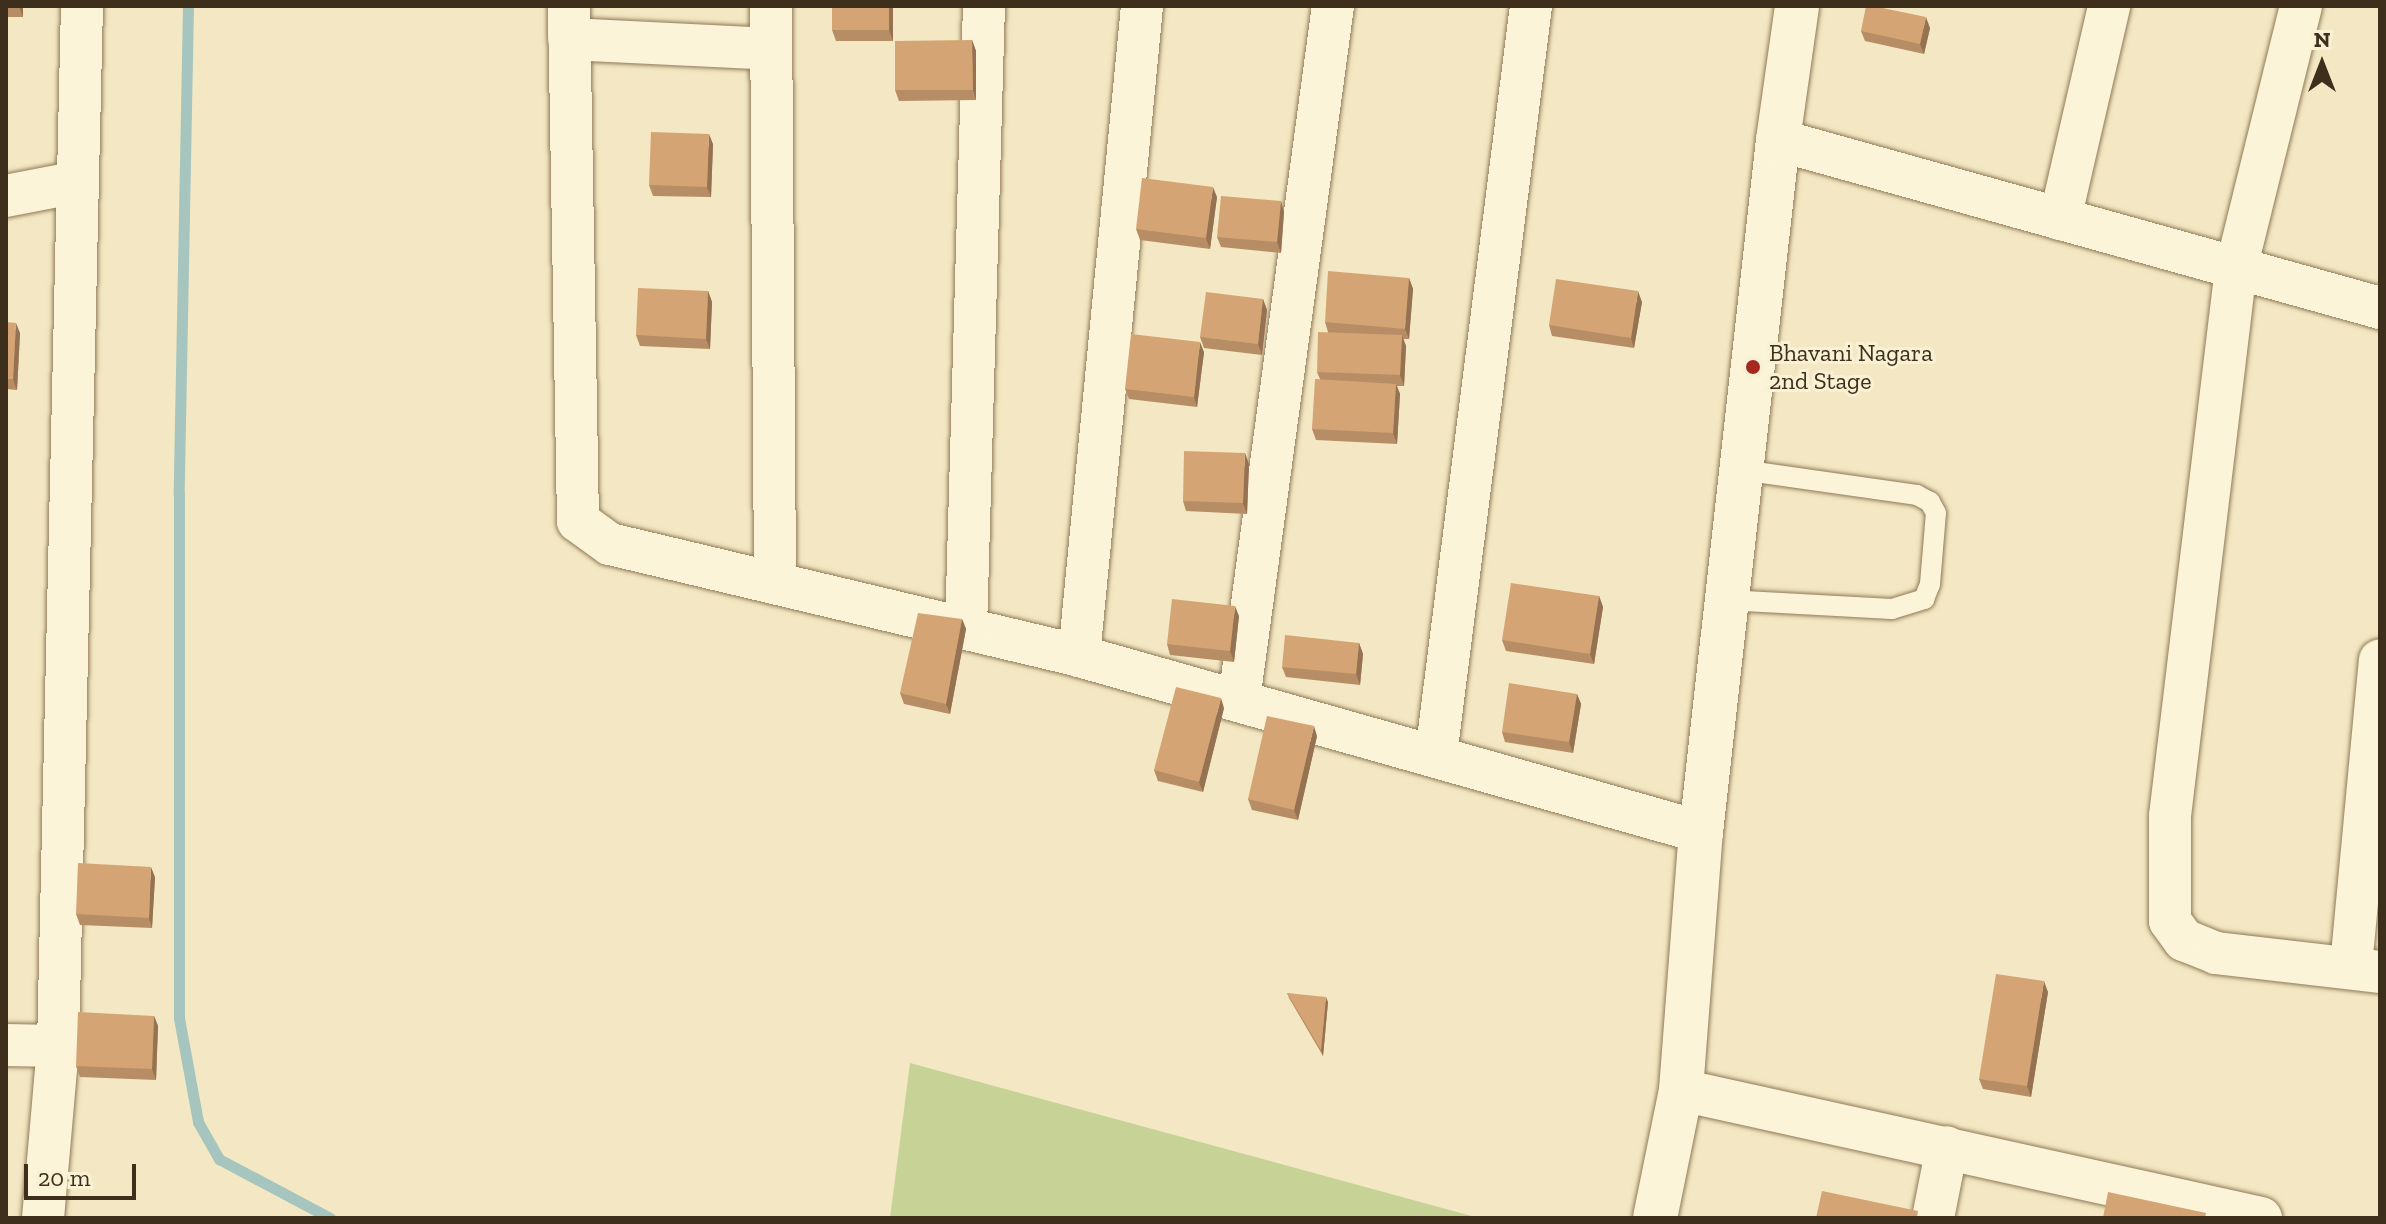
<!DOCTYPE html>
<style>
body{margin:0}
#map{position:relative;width:2386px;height:1224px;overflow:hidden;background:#f3e8c3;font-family:"Zilla Slab",serif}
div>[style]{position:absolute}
.green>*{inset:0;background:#c7d396}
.stream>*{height:11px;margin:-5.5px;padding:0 5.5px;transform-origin:5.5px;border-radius:5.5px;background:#a6c5be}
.roads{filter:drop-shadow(0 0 2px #907957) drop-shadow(0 0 2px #907957)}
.service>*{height:20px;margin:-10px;padding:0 10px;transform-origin:10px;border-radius:10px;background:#fcf4d8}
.minor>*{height:42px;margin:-21px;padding:0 21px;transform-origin:21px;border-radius:21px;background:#fcf4d8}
.tertiary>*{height:44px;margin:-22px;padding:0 22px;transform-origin:22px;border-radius:22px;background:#fcf4d8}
.wall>*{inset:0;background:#b78d65}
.shaded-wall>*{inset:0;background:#957352}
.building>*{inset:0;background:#d5a475}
.dots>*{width:22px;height:22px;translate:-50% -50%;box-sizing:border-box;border:4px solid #f9f1d4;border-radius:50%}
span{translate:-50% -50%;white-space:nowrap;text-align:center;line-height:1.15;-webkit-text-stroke:6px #f9f1d4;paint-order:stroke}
.poi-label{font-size:24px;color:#3e2f1d}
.left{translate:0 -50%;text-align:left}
.frame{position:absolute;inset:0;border:8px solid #3e2f1d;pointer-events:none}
.north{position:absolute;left:2282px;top:24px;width:80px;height:80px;-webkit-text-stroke:6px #f9f1d4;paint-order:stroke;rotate:0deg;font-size:22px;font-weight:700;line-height:32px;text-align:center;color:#3e2f1d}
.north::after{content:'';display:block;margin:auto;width:28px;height:36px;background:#3e2f1d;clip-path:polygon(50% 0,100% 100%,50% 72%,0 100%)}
.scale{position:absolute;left:24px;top:1164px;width:112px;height:36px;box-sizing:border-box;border:4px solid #3e2f1d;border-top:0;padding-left:10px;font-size:24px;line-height:28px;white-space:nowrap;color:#3e2f1d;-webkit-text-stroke:6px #f9f1d4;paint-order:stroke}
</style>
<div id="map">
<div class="green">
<div style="clip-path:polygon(910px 1063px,1479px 1218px,890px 1218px)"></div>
</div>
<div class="stream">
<div style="left:188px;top:6px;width:488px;rotate:91.1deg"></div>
<div style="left:179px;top:494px;width:524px;rotate:90deg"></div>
<div style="left:179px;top:1018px;width:106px;rotate:79.6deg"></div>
<div style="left:198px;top:1122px;width:43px;rotate:60.4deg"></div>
<div style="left:219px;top:1159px;width:126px;rotate:28deg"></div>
</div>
<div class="roads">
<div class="service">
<div style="left:1726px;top:600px;width:166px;rotate:3.1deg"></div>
<div style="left:1892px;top:609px;width:34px;rotate:-17deg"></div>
<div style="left:1924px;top:599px;width:16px;rotate:-68deg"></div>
<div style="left:1930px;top:584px;width:71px;rotate:-85.2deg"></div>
<div style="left:1936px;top:513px;width:13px;rotate:-119deg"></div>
<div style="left:1930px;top:502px;width:15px;rotate:-152deg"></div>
<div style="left:1917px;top:495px;width:178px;rotate:-171.9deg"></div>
</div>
<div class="minor">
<div style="left:569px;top:6px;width:515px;rotate:89deg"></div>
<div style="left:578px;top:521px;width:39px;rotate:36deg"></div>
<div style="left:610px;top:544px;width:482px;rotate:13.4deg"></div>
<div style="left:1079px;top:656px;width:646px;rotate:15.8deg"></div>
<div style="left:771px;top:6px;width:577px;rotate:89.6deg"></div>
<div style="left:2301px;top:6px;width:270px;rotate:103.9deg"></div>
<div style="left:2236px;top:268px;width:552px;rotate:96.87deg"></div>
<div style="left:2170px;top:816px;width:105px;rotate:90deg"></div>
<div style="left:2170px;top:921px;width:24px;rotate:54deg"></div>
<div style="left:2184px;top:940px;width:35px;rotate:22deg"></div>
<div style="left:2216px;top:953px;width:165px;rotate:6.6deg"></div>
<div style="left:569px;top:39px;width:202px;rotate:2.8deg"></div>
<div style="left:1778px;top:140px;width:625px;rotate:15.59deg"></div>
<div style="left:6px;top:196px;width:73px;rotate:-11deg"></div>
<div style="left:2060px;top:219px;width:219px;rotate:-77deg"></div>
<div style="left:966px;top:629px;width:623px;rotate:-88.35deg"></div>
<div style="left:1079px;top:656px;width:653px;rotate:-84.46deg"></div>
<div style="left:1239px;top:700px;width:700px;rotate:-82.29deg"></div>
<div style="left:1436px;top:755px;width:755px;rotate:-82.77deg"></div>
<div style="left:2351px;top:966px;width:307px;rotate:-84.6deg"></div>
<div style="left:6px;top:1045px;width:52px;rotate:1.1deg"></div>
<div style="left:1681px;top:1090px;width:594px;rotate:12.45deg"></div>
<div style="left:43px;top:1218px;width:173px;rotate:-85deg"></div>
<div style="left:58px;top:1046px;width:1040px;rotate:-88.68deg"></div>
<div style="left:1933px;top:1218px;width:72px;rotate:-78.8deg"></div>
</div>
<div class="tertiary">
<div style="left:1655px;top:1218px;width:131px;rotate:-78.5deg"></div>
<div style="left:1681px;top:1090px;width:259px;rotate:-85.6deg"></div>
<div style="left:1701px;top:832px;width:696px;rotate:-83.65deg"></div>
<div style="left:1778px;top:140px;width:135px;rotate:-81.9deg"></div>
</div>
</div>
<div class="wall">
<div style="clip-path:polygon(6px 6px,23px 6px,23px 17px,6px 17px)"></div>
<div style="clip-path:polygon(893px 6px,893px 41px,836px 41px,832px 30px)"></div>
<div style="clip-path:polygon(1930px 28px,1924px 54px,1865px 41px,1861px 31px)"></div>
<div style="clip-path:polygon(972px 40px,976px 51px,976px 100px,899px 101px,895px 90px)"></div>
<div style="clip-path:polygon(713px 144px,711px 197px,653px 196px,649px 185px)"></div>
<div style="clip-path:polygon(1217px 197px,1210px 249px,1140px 240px,1136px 229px)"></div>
<div style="clip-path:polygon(1281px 201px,1284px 212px,1281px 253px,1221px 247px,1217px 237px)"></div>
<div style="clip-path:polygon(1409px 278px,1413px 289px,1409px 339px,1403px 339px,1406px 346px,1404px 386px,1397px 386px,1400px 394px,1397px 444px,1316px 440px,1312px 429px,1320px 379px,1317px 372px,1328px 332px,1325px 322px)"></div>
<div style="clip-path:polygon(708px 291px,712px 302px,710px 349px,640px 346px,636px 335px)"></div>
<div style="clip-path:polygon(1263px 299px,1267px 310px,1262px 355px,1204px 348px,1200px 337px)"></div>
<div style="clip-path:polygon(1642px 302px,1634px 348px,1552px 336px,1549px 325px)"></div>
<div style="clip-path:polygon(6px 322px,20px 333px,17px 390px,6px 389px)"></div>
<div style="clip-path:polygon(1204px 352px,1197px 407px,1129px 399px,1125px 389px)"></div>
<div style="clip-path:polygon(1249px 464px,1247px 514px,1186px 511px,1183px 501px)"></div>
<div style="clip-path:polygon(1599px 596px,1603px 607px,1594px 664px,1506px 651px,1502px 640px)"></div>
<div style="clip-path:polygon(1239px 616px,1234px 662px,1170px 655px,1167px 644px)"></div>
<div style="clip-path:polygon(962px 619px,966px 629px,950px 714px,904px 704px,900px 693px)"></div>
<div style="clip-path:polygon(1359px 643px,1363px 654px,1360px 685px,1286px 677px,1282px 667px)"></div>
<div style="clip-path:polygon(1577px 694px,1581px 704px,1573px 753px,1505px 742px,1502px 732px)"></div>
<div style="clip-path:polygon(1224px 708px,1203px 792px,1158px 781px,1154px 770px)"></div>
<div style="clip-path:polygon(1317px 736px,1298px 820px,1252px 810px,1248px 799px)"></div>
<div style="clip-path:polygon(155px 877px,152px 928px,80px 925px,76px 914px)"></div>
<div style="clip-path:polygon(2048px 992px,2031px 1097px,1983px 1089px,1979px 1079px)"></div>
<div style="clip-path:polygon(1287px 993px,1328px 1002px,1323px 1056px,1289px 998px)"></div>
<div style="clip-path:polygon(154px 1016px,158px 1026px,156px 1080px,80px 1077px,76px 1066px)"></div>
</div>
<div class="shaded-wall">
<div style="clip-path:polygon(19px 6px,23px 6px,23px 17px,19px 7px)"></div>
<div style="clip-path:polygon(889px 6px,893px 6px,893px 41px,889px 30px)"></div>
<div style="clip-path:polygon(1926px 17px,1930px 28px,1924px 54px,1920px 44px)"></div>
<div style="clip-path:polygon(972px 40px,976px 51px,976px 100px,973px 90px)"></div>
<div style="clip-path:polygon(709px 134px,713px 144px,711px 197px,707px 187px)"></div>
<div style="clip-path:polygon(1213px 187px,1217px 197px,1210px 249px,1206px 238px)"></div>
<div style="clip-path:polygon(1281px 201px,1284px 212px,1281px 253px,1277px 242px)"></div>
<div style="clip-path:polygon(1409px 278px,1413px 289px,1409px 339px,1405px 329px)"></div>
<div style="clip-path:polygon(708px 291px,712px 302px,710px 349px,706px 339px)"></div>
<div style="clip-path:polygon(1638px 291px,1642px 302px,1634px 348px,1631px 338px)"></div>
<div style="clip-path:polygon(1263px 299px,1267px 310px,1262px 355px,1258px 344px)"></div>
<div style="clip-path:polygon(16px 323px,20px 333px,17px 390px,13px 379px)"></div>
<div style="clip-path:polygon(1402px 335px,1406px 346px,1404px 386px,1400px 375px)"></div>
<div style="clip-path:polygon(1200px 342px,1204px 352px,1197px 407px,1194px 397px)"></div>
<div style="clip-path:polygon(1396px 384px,1400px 394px,1397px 444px,1393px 433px)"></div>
<div style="clip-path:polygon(1245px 453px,1249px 464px,1247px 514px,1243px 503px)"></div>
<div style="clip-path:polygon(1599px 596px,1603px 607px,1594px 664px,1590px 654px)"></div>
<div style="clip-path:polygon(1235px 606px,1239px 616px,1234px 662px,1230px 651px)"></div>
<div style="clip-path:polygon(962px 619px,966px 629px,950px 714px,946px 704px)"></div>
<div style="clip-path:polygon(1359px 643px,1363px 654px,1360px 685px,1356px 674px)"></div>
<div style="clip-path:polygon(1577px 694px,1581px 704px,1573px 753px,1569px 742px)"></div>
<div style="clip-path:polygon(1221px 698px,1224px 708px,1203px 792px,1199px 782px)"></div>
<div style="clip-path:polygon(1314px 726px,1317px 736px,1298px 820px,1294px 810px)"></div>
<div style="clip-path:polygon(151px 867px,155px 877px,152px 928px,149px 918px)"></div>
<div style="clip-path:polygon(2044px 981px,2048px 992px,2031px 1097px,2027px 1086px)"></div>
<div style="clip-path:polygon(1326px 997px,1328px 1002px,1323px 1056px,1321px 1050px)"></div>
<div style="clip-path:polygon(154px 1016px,158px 1026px,156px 1080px,152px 1069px)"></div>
</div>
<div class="building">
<div style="clip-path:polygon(832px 6px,889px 6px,889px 30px,832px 30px)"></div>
<div style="clip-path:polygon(1866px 6px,1873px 6px,1926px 17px,1920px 44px,1861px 31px)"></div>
<div style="clip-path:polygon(972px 40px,973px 90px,895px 90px,895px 41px)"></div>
<div style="clip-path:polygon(651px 132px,709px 134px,707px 187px,649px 185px)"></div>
<div style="clip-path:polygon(1142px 178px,1213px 187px,1206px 238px,1136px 229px)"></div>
<div style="clip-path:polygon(1221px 196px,1281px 201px,1277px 242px,1217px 237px)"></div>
<div style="clip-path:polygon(1328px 271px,1409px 278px,1405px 329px,1325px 322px)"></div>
<div style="clip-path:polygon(1556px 279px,1638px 291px,1631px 338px,1549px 325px)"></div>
<div style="clip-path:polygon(638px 288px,708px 291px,706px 339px,636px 335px)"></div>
<div style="clip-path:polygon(1206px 292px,1263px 299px,1258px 344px,1200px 337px)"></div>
<div style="clip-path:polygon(6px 322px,16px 323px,13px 379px,6px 379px)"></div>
<div style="clip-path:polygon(1318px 332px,1402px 335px,1400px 375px,1317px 372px)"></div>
<div style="clip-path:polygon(1131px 334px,1200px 342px,1194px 397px,1125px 389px)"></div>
<div style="clip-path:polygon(1315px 379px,1396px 384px,1393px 433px,1312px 429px)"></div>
<div style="clip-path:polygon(1184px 451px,1245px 453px,1243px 503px,1183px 501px)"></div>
<div style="clip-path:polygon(1511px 583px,1599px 596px,1590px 654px,1502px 640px)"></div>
<div style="clip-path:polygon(1172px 599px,1235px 606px,1230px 651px,1167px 644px)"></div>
<div style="clip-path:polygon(918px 613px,962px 619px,946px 704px,900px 693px)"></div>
<div style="clip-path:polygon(1285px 635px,1359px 643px,1356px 674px,1282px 667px)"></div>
<div style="clip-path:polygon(1509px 683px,1577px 694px,1569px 742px,1502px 732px)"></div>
<div style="clip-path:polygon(1176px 687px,1221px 698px,1199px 782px,1154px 770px)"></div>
<div style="clip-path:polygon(1267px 716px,1314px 726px,1294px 810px,1248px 799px)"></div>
<div style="clip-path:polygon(78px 863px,151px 867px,149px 918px,76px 914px)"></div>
<div style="clip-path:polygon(1996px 974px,2044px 981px,2027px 1086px,1979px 1079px)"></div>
<div style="clip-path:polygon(1287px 993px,1326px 997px,1321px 1050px)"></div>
<div style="clip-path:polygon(78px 1012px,154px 1016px,152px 1069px,76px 1066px)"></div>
<div style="clip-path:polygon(1822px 1191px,1918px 1211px,1917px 1218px,1816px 1218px)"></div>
<div style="clip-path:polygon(2108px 1192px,2206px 1213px,2205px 1218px,2103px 1218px)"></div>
</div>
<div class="dots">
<div style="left:1753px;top:367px;background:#a62921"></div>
</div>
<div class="poi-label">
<span class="left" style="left:1769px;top:367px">Bhavani Nagara<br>2nd Stage</span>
</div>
<div class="frame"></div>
<div class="north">N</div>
<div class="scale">20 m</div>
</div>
